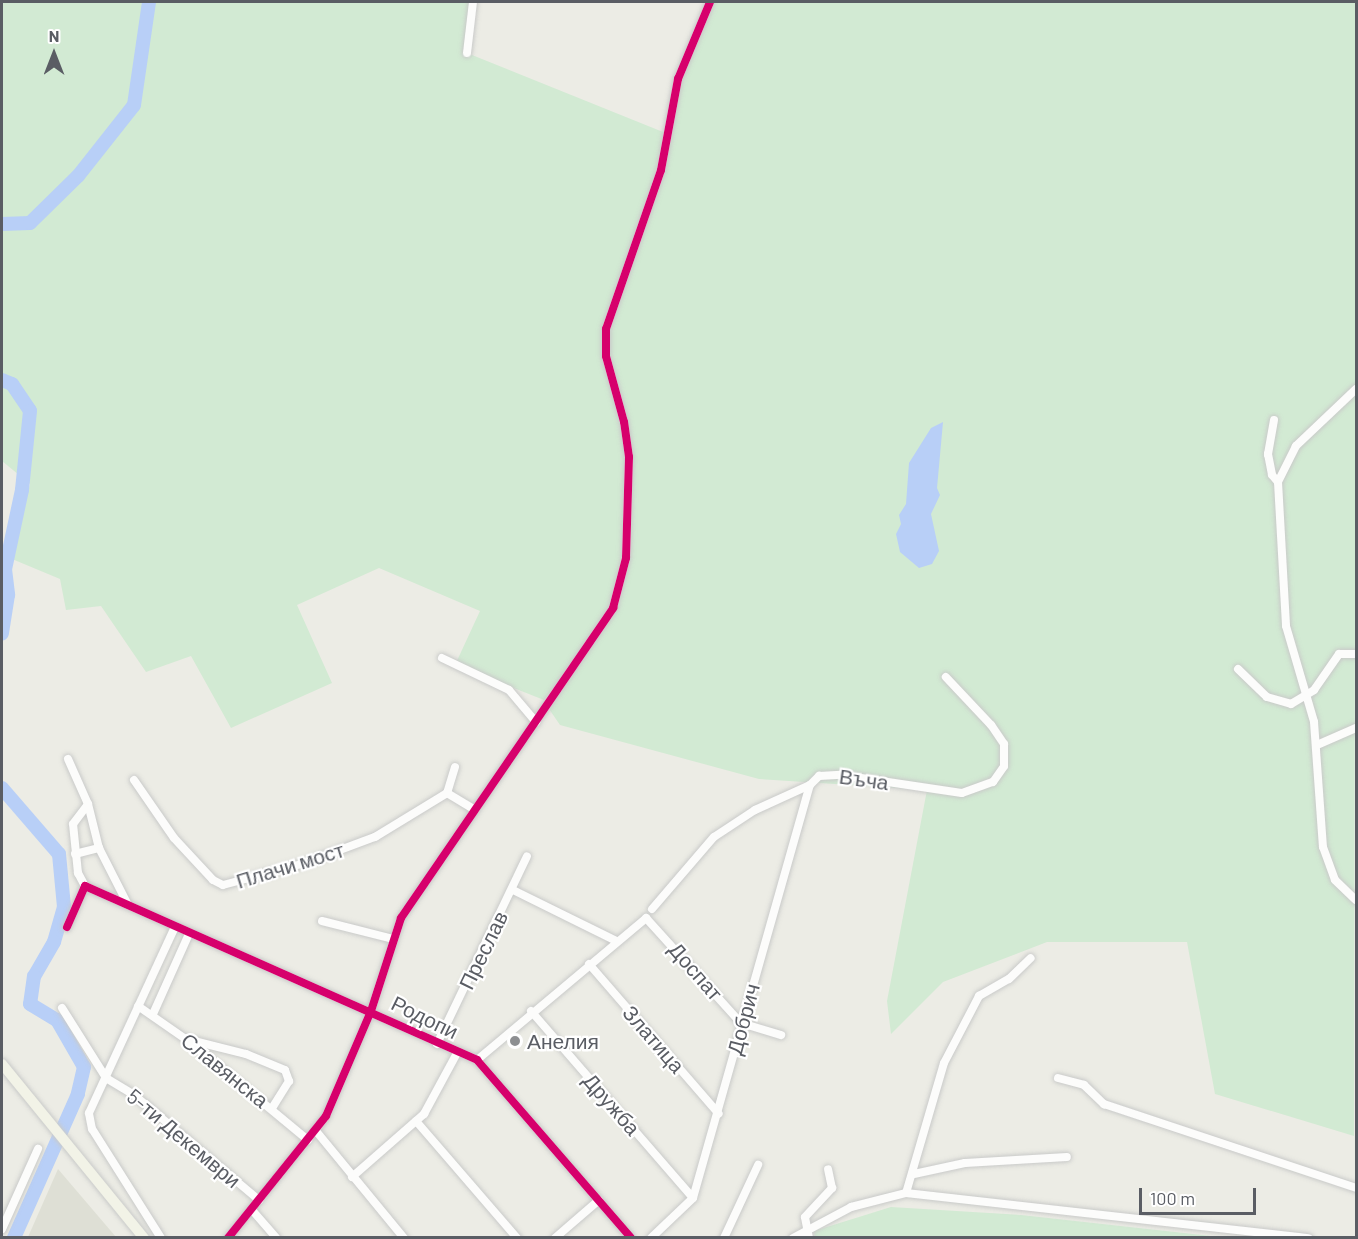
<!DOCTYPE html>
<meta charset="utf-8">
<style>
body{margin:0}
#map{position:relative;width:1358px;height:1239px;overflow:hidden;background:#ecece5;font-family:Barlow,sans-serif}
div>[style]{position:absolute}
.education>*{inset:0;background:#dedfd5}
.green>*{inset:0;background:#d2ead3}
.water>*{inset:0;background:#b8cff7}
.river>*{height:14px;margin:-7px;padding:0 7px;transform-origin:7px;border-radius:7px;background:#b8cff7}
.roads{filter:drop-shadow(0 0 2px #c9cac9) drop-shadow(0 0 2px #c9cac9)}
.minor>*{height:8px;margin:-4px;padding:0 4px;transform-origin:4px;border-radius:4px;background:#fcfcfb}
.major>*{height:10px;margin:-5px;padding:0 5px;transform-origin:5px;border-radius:5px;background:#f2f3e7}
.cycleway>*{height:8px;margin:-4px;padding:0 4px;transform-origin:4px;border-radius:4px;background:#d6006c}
.dots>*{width:16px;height:16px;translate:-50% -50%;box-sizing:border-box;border:3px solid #fff;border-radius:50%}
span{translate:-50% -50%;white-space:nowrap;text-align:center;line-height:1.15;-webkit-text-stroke:4.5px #fff;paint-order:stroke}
.street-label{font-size:21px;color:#5a5d64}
.poi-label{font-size:21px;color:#5a5d64}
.left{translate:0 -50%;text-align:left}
.frame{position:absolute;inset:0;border:3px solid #5a5d64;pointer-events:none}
.north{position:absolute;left:24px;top:24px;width:60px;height:60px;-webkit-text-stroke:4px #fff;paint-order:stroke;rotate:0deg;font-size:16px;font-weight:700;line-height:24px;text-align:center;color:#5a5d64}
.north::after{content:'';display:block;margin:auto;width:21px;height:27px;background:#5a5d64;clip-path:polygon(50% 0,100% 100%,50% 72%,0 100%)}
.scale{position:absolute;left:1139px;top:1188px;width:117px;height:27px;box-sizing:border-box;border:3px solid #5a5d64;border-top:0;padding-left:8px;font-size:18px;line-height:21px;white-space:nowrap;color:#5a5d64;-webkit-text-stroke:4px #fff;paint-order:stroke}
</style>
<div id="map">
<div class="education">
<div style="clip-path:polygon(58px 1169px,116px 1237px,28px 1237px)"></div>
</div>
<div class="green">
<div style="clip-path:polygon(2px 2px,475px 2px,467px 53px,668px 134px,678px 79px,709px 2px,1356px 2px,1354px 1136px,1215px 1094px,1187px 942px,1047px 942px,943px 982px,891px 1034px,887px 1001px,927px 790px,759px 779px,560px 725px,547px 706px,593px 639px,544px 700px,455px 665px,480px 611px,379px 568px,297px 605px,332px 683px,231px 728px,191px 656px,146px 672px,101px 606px,66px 610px,60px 579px,12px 559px,30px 484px,2px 461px)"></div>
<div style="clip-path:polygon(891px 1207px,1021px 1215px,1220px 1237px,815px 1238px,814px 1231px)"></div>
</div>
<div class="water">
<div style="clip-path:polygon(943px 422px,937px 488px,940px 495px,931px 514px,939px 551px,932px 564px,919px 568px,900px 552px,896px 534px,901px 524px,899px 515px,906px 504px,909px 463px,931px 428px)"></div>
</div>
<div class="river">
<div style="left:2px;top:224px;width:28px;rotate:-2deg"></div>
<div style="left:30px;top:223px;width:67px;rotate:-44.4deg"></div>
<div style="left:78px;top:176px;width:90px;rotate:-51.7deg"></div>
<div style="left:134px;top:105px;width:104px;rotate:-81.7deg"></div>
<div style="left:2px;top:380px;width:11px;rotate:22deg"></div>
<div style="left:12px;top:384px;width:32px;rotate:56deg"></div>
<div style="left:30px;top:411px;width:79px;rotate:95.8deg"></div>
<div style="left:22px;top:490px;width:81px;rotate:102.1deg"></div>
<div style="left:5px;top:569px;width:26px;rotate:83deg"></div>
<div style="left:8px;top:595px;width:39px;rotate:99deg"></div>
<div style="left:2px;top:788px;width:87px;rotate:49.2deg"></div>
<div style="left:59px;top:854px;width:53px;rotate:84.6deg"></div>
<div style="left:64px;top:907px;width:36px;rotate:106deg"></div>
<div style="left:54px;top:942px;width:39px;rotate:120deg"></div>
<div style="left:34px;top:976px;width:28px;rotate:98deg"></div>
<div style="left:30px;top:1004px;width:31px;rotate:31deg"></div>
<div style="left:57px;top:1020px;width:54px;rotate:60.1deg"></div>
<div style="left:84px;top:1067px;width:28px;rotate:103deg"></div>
<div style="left:78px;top:1094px;width:158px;rotate:114deg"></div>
</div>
<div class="roads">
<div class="minor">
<div style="left:467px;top:53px;width:51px;rotate:-83.3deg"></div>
<div style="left:1356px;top:389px;width:83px;rotate:136.5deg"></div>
<div style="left:1296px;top:446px;width:40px;rotate:116.6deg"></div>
<div style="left:1278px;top:482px;width:144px;rotate:86.8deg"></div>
<div style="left:1286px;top:626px;width:100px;rotate:73.7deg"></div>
<div style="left:1314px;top:722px;width:125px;rotate:85.9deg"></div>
<div style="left:1323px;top:847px;width:35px;rotate:70deg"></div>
<div style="left:1335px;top:880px;width:29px;rotate:44deg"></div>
<div style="left:1274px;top:420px;width:35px;rotate:100deg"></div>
<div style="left:1268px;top:454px;width:21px;rotate:79deg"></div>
<div style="left:1272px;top:475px;width:9px;rotate:49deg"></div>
<div style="left:442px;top:658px;width:74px;rotate:25.5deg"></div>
<div style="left:509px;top:690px;width:42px;rotate:49.8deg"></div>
<div style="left:1238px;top:669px;width:40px;rotate:44deg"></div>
<div style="left:1267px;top:697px;width:25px;rotate:16deg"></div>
<div style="left:1291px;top:704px;width:27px;rotate:-31deg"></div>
<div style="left:1314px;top:690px;width:44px;rotate:-55.2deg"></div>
<div style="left:1339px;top:654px;width:17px"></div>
<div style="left:1317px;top:745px;width:43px;rotate:-23.6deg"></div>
<div style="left:68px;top:759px;width:49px;rotate:66deg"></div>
<div style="left:88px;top:804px;width:45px;rotate:76deg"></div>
<div style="left:99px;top:848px;width:64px;rotate:63deg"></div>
<div style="left:455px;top:767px;width:27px;rotate:107deg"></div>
<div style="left:447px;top:793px;width:31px;rotate:31deg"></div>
<div style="left:134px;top:780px;width:70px;rotate:55.4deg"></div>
<div style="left:174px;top:838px;width:57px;rotate:47.1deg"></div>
<div style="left:213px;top:880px;width:11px;rotate:27deg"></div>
<div style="left:223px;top:885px;width:85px;rotate:-15deg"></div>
<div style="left:305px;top:863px;width:75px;rotate:-20.4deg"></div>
<div style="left:375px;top:837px;width:84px;rotate:-31.4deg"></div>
<div style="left:75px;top:854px;width:25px;rotate:-14deg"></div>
<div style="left:85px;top:886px;width:15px;rotate:-118deg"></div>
<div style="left:78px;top:873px;width:49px;rotate:-95.8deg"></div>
<div style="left:73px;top:824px;width:25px;rotate:-53deg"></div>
<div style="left:513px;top:890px;width:115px;rotate:26.3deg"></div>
<div style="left:652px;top:909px;width:95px;rotate:-49.3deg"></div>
<div style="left:714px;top:837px;width:49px;rotate:-33.4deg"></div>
<div style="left:755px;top:810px;width:60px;rotate:-24.4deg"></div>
<div style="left:810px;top:785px;width:13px;rotate:-45deg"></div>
<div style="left:819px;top:776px;width:22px;rotate:-3deg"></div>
<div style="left:841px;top:775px;width:122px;rotate:8.5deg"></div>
<div style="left:962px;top:793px;width:33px;rotate:-20deg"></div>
<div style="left:993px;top:782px;width:19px;rotate:-55deg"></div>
<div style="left:1004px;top:766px;width:22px;rotate:-90deg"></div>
<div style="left:1004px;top:744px;width:23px;rotate:-124deg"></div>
<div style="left:991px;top:725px;width:66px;rotate:-133.2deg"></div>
<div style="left:322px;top:921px;width:73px;rotate:14.2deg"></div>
<div style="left:67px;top:927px;width:45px;rotate:-66.3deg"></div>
<div style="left:85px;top:886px;width:429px;rotate:23.9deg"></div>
<div style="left:477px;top:1060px;width:235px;rotate:49.1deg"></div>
<div style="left:589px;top:964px;width:198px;rotate:49.1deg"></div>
<div style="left:138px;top:1006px;width:60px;rotate:34.8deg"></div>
<div style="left:187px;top:1040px;width:157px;rotate:39.6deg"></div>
<div style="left:62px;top:1008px;width:83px;rotate:57.8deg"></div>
<div style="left:106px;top:1078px;width:31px;rotate:31deg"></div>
<div style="left:133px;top:1094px;width:165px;rotate:40.1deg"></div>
<div style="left:531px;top:1011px;width:247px;rotate:49.1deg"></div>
<div style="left:153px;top:1014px;width:88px;rotate:-65.8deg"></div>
<div style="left:190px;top:1040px;width:58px;rotate:14deg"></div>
<div style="left:246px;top:1054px;width:42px;rotate:22.3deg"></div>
<div style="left:285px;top:1070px;width:12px;rotate:70deg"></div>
<div style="left:289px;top:1081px;width:32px;rotate:122deg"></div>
<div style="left:437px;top:1044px;width:208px;rotate:-64.4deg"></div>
<div style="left:477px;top:1060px;width:221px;rotate:-40deg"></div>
<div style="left:646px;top:918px;width:142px;rotate:47.9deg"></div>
<div style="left:741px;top:1023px;width:42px;rotate:16.7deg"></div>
<div style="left:1058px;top:1078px;width:27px;rotate:15deg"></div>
<div style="left:1084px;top:1085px;width:28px;rotate:44deg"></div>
<div style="left:1104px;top:1104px;width:266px;rotate:18.4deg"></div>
<div style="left:416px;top:1121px;width:155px;rotate:49.2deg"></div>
<div style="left:316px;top:1131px;width:139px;rotate:50.6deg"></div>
<div style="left:914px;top:1174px;width:52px;rotate:-12.2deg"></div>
<div style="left:965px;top:1163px;width:102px;rotate:-3.4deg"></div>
<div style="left:352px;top:1177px;width:96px;rotate:-41.2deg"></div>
<div style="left:424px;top:1114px;width:69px;rotate:-61.6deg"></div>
<div style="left:906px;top:1193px;width:135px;rotate:-73.7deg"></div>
<div style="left:944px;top:1063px;width:76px;rotate:-62.4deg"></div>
<div style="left:979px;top:996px;width:34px;rotate:-30deg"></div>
<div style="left:1009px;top:979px;width:30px;rotate:-44deg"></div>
<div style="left:252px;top:1210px;width:37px;rotate:49deg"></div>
<div style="left:2px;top:1229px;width:88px;rotate:-65.8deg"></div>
<div style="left:161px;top:1238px;width:129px;rotate:-122.3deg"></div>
<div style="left:92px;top:1129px;width:16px;rotate:-101deg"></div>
<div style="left:89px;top:1113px;width:205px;rotate:-65.2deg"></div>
<div style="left:228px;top:1238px;width:156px;rotate:-51.2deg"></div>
<div style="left:326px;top:1116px;width:114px;rotate:-66.8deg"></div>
<div style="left:371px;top:1011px;width:98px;rotate:-72.1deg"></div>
<div style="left:401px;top:918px;width:376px;rotate:-55.6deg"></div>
<div style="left:613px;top:608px;width:52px;rotate:-75.4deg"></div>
<div style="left:626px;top:558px;width:101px;rotate:-88.3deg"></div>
<div style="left:629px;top:457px;width:35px;rotate:-98deg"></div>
<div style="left:624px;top:422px;width:68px;rotate:-105.3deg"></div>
<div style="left:606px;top:356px;width:27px;rotate:-90deg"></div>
<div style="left:606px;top:329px;width:168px;rotate:-70.9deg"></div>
<div style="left:661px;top:170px;width:93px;rotate:-79.4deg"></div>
<div style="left:678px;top:79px;width:83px;rotate:-67.4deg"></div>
<div style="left:555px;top:1238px;width:58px;rotate:-40.8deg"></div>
<div style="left:651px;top:1238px;width:58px;rotate:-43.6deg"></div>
<div style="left:693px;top:1198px;width:429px;rotate:-74.2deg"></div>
<div style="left:724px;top:1238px;width:81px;rotate:-65deg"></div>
<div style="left:793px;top:1238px;width:66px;rotate:-28.1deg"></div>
<div style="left:851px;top:1207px;width:57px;rotate:-14.3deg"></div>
<div style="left:906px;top:1193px;width:405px;rotate:6.4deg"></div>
<div style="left:809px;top:1238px;width:21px;rotate:-101deg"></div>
<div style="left:805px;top:1217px;width:40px;rotate:-47deg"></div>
<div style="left:832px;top:1188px;width:19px;rotate:-102deg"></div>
</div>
<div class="major">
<div style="left:2px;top:1064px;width:225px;rotate:50.8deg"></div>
</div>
</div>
<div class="cycleway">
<div style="left:67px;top:927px;width:45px;rotate:-66.3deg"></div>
<div style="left:85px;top:886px;width:429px;rotate:23.9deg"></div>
<div style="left:477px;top:1060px;width:235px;rotate:49.1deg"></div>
<div style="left:228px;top:1238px;width:156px;rotate:-51.2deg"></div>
<div style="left:326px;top:1116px;width:114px;rotate:-66.8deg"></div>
<div style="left:371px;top:1011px;width:98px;rotate:-72.1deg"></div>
<div style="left:401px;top:918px;width:376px;rotate:-55.6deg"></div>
<div style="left:613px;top:608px;width:52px;rotate:-75.4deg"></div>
<div style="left:626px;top:558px;width:101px;rotate:-88.3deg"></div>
<div style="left:629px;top:457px;width:35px;rotate:-98deg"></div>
<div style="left:624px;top:422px;width:68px;rotate:-105.3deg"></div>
<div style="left:606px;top:356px;width:27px;rotate:-90deg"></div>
<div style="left:606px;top:329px;width:168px;rotate:-70.9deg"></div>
<div style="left:661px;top:170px;width:93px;rotate:-79.4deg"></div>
<div style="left:678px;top:79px;width:83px;rotate:-67.4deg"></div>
</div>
<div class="dots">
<div style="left:515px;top:1041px;background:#8d8f91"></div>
</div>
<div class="street-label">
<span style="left:864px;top:779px;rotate:8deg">Въча</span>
<span style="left:290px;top:865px;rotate:-17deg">Плачи мост</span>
<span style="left:483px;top:950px;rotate:-64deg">Преслав</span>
<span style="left:696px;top:971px;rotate:49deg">Доспат</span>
<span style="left:425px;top:1017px;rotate:26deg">Родопи</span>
<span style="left:743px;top:1019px;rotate:-75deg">Добрич</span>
<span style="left:654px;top:1039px;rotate:49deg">Златица</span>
<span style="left:225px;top:1070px;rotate:39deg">Славянска</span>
<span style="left:612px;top:1104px;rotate:49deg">Дружба</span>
<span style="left:184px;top:1138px;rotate:40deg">5-ти Декември</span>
</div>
<div class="poi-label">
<span class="left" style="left:527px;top:1041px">Анелия</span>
</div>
<div class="frame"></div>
<div class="north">N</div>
<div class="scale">100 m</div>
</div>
